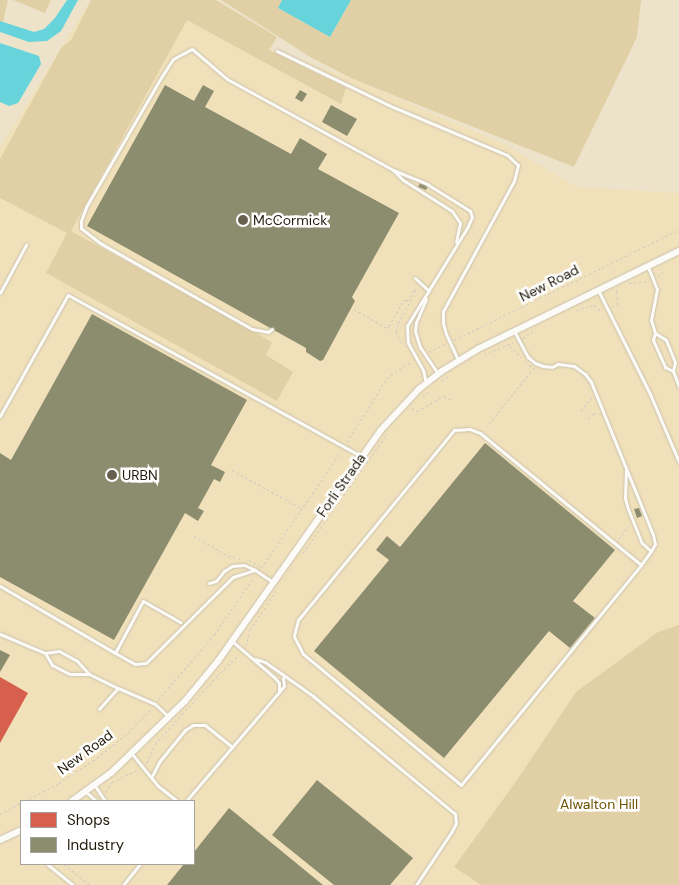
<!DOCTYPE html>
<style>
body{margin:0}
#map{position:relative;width:679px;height:885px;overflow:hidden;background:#ede3ca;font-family:"DM Sans",sans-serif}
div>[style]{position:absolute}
.built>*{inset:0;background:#f1e1ba}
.green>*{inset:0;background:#e1d0a5}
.water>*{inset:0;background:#67d4dc}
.shops>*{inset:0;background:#d6604d}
.industry>*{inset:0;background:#8c8c6e}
.path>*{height:1px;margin-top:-0.5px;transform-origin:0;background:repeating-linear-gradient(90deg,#cecbc4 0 2.5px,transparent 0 5px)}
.roads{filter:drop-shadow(0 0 1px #c9c2ae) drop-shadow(0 0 1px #c9c2ae)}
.lane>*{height:3px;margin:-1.5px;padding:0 1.5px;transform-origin:1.5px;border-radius:1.5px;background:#fcfbf7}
.street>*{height:6px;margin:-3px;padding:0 3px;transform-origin:3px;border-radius:3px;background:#fcfbf7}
.dots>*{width:14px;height:14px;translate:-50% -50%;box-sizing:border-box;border:2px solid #fff;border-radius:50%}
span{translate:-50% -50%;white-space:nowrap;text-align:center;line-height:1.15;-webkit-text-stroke:5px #fff;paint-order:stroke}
.poi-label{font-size:14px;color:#211a09}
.left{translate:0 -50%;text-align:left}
.street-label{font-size:14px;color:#211a09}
.park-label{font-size:14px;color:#6c5300}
.legend{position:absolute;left:20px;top:800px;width:175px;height:65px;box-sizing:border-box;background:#fff;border:1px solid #a6a39d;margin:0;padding:6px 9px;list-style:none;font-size:15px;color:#211a09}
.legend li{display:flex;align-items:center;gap:10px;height:25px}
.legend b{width:25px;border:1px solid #a6a39d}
</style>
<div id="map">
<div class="built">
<div style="clip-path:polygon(evenodd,91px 0,151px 0,269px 49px,353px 79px,506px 145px,577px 187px,679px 193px,679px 885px,0 885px,0 148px,91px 0,21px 801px,194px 801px,194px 864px,21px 864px,21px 801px)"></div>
</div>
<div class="green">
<div style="clip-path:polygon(0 0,8px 0,3px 22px,0 21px)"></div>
<div style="clip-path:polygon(13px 0,51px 0,45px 13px)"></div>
<div style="clip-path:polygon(91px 0,216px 0,277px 37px,269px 50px,346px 88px,341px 104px,187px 20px,71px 231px,272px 342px,266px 355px,293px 372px,277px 401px,46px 273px,67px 233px,0 198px,0 159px,61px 48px,72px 39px)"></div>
<div style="clip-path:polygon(221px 0,282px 0,278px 8px,330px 37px,351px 0,641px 0,637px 37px,574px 167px,353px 79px,312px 58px)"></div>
<div style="clip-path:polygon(679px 625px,679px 885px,481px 885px,454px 867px,517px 780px,576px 692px,658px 632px)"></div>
</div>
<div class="water">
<div style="clip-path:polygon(67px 0,78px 0,61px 31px,47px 41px,29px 42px,0 32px,0 21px,34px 32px,44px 29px,55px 18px)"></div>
<div style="clip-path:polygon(282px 0,351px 0,330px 37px,278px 8px)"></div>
<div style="clip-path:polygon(0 43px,39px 56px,41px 64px,18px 103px,9px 106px,0 102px)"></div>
</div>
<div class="shops">
<div style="clip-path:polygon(0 677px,28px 693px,0 743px)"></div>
</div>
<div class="industry">
<div style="clip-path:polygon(165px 85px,194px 101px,203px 85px,214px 91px,205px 107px,291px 154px,300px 138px,327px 154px,318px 169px,399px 213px,352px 297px,355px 301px,323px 360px,320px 361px,306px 352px,306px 348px,87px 226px)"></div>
<div style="clip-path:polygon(300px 90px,307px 94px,302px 102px,295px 98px)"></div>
<div style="clip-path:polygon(331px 105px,357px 119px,347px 136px,322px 122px)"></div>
<div style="clip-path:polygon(420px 183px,428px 186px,426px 190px,418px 187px)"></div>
<div style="clip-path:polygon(92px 314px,247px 400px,211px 465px,225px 472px,220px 482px,214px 479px,198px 508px,204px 511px,198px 521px,185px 513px,114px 640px,0 577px,0 453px,11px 460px)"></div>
<div style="clip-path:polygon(485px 443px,615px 550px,573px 601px,595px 618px,570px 648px,549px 631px,444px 758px,314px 651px,389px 560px,376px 550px,387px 536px,400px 547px)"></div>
<div style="clip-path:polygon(639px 508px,642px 516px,637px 518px,634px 509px)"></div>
<div style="clip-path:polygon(0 650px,10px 655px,0 672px)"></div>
<div style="clip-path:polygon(317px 780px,413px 858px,390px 885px,334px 885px,272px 835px)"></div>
<div style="clip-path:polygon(229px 808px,323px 885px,167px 885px,184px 864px,194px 864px,194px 852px)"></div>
</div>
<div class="path">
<div style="left:658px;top:276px;width:4px;rotate:-27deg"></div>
<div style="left:662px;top:274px;width:6px;rotate:-90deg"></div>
<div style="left:629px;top:283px;width:18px;rotate:-6deg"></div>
<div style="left:612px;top:307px;width:7px;rotate:-27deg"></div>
<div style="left:618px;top:304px;width:12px;rotate:-99deg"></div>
<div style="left:616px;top:292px;width:5px;rotate:-53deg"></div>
<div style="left:354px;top:309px;width:38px;rotate:30deg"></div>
<div style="left:387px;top:328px;width:3px;rotate:-45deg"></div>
<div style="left:389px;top:326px;width:30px;rotate:-60deg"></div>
<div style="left:404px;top:300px;width:3px;rotate:18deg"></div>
<div style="left:407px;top:301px;width:14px;rotate:-60deg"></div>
<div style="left:414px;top:289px;width:2px;rotate:27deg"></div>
<div style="left:416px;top:290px;width:38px;rotate:118deg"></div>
<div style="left:398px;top:324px;width:8px;rotate:104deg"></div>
<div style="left:396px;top:332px;width:13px;rotate:61deg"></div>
<div style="left:576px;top:310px;width:19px;rotate:-16deg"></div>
<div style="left:594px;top:305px;width:9px;rotate:41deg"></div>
<div style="left:523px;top:338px;width:16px;rotate:-35deg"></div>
<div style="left:454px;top:340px;width:250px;rotate:-26.1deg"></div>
<div style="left:510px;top:346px;width:16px;rotate:45deg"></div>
<div style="left:429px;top:352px;width:18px;rotate:-27deg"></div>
<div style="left:484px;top:354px;width:31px;rotate:-21deg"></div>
<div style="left:525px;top:362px;width:14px;rotate:36deg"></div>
<div style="left:442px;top:381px;width:9px;rotate:-36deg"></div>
<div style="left:423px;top:397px;width:8px;rotate:-45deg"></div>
<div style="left:412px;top:408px;width:6px;rotate:31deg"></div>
<div style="left:417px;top:411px;width:31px;rotate:-29deg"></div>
<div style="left:444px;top:396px;width:10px;rotate:29deg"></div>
<div style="left:581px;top:411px;width:18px;rotate:-52deg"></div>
<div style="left:588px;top:419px;width:8px;rotate:-45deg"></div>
<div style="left:594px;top:413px;width:4px;rotate:14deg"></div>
<div style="left:489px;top:424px;width:70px;rotate:-51.3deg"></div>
<div style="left:347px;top:442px;width:75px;rotate:-58deg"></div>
<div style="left:387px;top:378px;width:30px;rotate:-34deg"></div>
<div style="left:232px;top:470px;width:79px;rotate:28.8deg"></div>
<div style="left:194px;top:536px;width:39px;rotate:30deg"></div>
<div style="left:228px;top:556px;width:14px;rotate:12deg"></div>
<div style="left:619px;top:539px;width:16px;rotate:-55deg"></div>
<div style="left:303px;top:553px;width:146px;rotate:-54.8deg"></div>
<div style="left:249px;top:560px;width:13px;rotate:27deg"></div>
<div style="left:261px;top:568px;width:141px;rotate:-55.4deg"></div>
<div style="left:246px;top:646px;width:16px;rotate:-76deg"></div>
<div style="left:250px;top:630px;width:47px;rotate:-56.3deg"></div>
<div style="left:158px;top:700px;width:86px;rotate:-49.3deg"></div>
<div style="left:214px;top:635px;width:70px;rotate:-55.4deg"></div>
<div style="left:147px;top:763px;width:21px;rotate:-67deg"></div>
<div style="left:155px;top:744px;width:92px;rotate:-47.6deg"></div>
<div style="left:217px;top:676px;width:30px;rotate:-44deg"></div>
<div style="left:105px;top:792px;width:12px;rotate:-55deg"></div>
<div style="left:112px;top:782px;width:29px;rotate:-25deg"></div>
<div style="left:25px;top:801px;width:38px;rotate:-28deg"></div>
<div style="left:59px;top:783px;width:45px;rotate:-33.3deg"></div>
<div style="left:97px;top:758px;width:40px;rotate:-39deg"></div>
<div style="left:128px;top:733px;width:33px;rotate:-46deg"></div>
<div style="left:0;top:814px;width:24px;rotate:-28deg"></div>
<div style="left:64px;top:864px;width:33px;rotate:39deg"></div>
</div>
<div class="roads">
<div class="lane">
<div style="left:277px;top:51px;width:129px;rotate:25.8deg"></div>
<div style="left:393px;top:107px;width:124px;rotate:22.8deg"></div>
<div style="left:507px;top:155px;width:15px;rotate:42deg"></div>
<div style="left:518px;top:165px;width:16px;rotate:104deg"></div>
<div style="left:514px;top:181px;width:148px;rotate:118.6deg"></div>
<div style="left:443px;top:311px;width:12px;rotate:90deg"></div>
<div style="left:443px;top:323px;width:11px;rotate:75deg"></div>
<div style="left:446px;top:334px;width:29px;rotate:65deg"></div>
<div style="left:393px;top:170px;width:14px;rotate:45deg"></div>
<div style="left:403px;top:180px;width:58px;rotate:32.3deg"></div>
<div style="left:452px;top:211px;width:14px;rotate:56deg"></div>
<div style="left:460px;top:223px;width:19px;rotate:102deg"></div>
<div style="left:648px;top:267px;width:24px;rotate:68deg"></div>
<div style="left:657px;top:289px;width:32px;rotate:101deg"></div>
<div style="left:651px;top:320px;width:14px;rotate:73deg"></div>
<div style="left:655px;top:333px;width:7px;rotate:106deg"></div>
<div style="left:653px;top:340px;width:30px;rotate:66deg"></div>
<div style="left:665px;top:367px;width:9px;rotate:27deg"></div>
<div style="left:673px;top:371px;width:17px;rotate:69deg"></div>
<div style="left:415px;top:278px;width:19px;rotate:43deg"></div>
<div style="left:598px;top:290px;width:116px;rotate:63.4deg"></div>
<div style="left:650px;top:394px;width:74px;rotate:66.9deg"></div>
<div style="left:0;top:293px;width:55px;rotate:-61.6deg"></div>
<div style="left:426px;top:299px;width:26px;rotate:113deg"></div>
<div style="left:416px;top:323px;width:8px;rotate:97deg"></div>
<div style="left:415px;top:331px;width:17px;rotate:73deg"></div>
<div style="left:420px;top:347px;width:32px;rotate:56deg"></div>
<div style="left:272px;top:329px;width:5px;rotate:143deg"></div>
<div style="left:268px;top:332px;width:16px;rotate:-169deg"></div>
<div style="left:252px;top:329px;width:175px;rotate:-150.5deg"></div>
<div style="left:100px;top:243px;width:24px;rotate:-142deg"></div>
<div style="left:81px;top:228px;width:7px;rotate:-90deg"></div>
<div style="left:81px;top:221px;width:15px;rotate:-70deg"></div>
<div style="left:86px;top:207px;width:151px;rotate:-59.9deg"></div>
<div style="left:162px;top:76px;width:20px;rotate:-57deg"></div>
<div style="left:173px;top:59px;width:21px;rotate:-28deg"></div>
<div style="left:192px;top:49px;width:46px;rotate:40.6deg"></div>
<div style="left:227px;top:79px;width:189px;rotate:28.7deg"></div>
<div style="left:393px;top:170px;width:37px;rotate:22deg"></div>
<div style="left:427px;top:184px;width:51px;rotate:32.1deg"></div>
<div style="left:470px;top:211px;width:6px;rotate:72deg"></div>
<div style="left:472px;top:217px;width:12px;rotate:114deg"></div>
<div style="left:467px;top:228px;width:115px;rotate:121.5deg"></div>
<div style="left:407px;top:326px;width:17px;rotate:87deg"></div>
<div style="left:408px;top:343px;width:31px;rotate:61deg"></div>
<div style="left:423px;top:370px;width:13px;rotate:77deg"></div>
<div style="left:514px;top:331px;width:30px;rotate:62deg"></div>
<div style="left:528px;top:357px;width:9px;rotate:41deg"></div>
<div style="left:535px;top:363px;width:9px;rotate:21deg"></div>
<div style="left:543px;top:366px;width:9px;rotate:6deg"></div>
<div style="left:552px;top:367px;width:7px;rotate:-27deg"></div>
<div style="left:558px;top:364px;width:16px;rotate:7deg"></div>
<div style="left:574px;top:366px;width:14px;rotate:36deg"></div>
<div style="left:585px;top:374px;width:10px;rotate:53deg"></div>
<div style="left:591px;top:382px;width:165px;rotate:67.9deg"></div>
<div style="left:653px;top:535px;width:9px;rotate:77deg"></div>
<div style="left:655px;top:544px;width:8px;rotate:120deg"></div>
<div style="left:651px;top:551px;width:17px;rotate:126deg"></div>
<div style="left:641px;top:565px;width:284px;rotate:129.3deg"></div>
<div style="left:461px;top:785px;width:205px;rotate:-140.3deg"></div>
<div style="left:303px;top:654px;width:20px;rotate:-117deg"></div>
<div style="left:294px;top:636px;width:16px;rotate:-76deg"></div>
<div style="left:298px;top:620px;width:246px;rotate:-50.6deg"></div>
<div style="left:454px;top:430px;width:16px;rotate:-4deg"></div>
<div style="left:470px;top:429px;width:11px;rotate:22deg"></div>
<div style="left:480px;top:433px;width:208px;rotate:39.3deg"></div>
<div style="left:655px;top:333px;width:13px;rotate:32deg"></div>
<div style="left:666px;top:340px;width:24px;rotate:68deg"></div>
<div style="left:675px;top:362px;width:9px;rotate:103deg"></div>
<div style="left:0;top:416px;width:139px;rotate:-60.7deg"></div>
<div style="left:68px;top:295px;width:334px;rotate:28.8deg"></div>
<div style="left:626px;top:469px;width:29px;rotate:92deg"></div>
<div style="left:625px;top:498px;width:11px;rotate:75deg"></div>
<div style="left:628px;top:509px;width:37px;rotate:68deg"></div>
<div style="left:642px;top:543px;width:12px;rotate:42deg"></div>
<div style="left:209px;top:583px;width:7px;rotate:-16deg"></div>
<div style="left:216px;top:581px;width:13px;rotate:-51deg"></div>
<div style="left:224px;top:571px;width:9px;rotate:-32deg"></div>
<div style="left:232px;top:566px;width:12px;rotate:-5deg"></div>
<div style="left:244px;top:565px;width:12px;rotate:24deg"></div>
<div style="left:0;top:586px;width:133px;rotate:30.2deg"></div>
<div style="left:115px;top:653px;width:59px;rotate:-61.7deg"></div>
<div style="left:143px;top:601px;width:43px;rotate:29.6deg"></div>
<div style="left:0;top:634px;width:49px;rotate:22.9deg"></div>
<div style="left:45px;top:653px;width:14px;rotate:-8deg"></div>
<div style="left:59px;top:651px;width:21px;rotate:29deg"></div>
<div style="left:77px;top:661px;width:18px;rotate:47deg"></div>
<div style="left:89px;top:674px;width:32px;rotate:26deg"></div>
<div style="left:45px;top:653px;width:14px;rotate:60deg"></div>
<div style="left:52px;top:665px;width:20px;rotate:27deg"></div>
<div style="left:70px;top:674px;width:19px"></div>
<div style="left:115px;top:653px;width:23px;rotate:29deg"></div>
<div style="left:135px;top:664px;width:11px;rotate:-5deg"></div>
<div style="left:146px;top:663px;width:122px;rotate:-44.7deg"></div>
<div style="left:233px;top:577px;width:23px;rotate:-18deg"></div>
<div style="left:255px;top:570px;width:22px;rotate:34deg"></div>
<div style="left:255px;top:659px;width:10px;rotate:17deg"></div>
<div style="left:265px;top:662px;width:59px;rotate:35.3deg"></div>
<div style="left:313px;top:696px;width:185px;rotate:39.7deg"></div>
<div style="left:455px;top:814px;width:9px;rotate:84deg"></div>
<div style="left:456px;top:823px;width:9px;rotate:117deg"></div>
<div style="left:452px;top:831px;width:65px;rotate:123.7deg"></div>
<div style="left:279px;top:692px;width:8px;rotate:-50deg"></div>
<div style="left:284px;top:686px;width:8px;rotate:-97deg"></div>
<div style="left:99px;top:709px;width:28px;rotate:-48deg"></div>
<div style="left:118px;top:688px;width:40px;rotate:23.4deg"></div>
<div style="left:155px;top:704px;width:19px;rotate:43deg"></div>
<div style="left:132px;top:754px;width:41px;rotate:50.9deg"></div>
<div style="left:158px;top:786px;width:24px;rotate:38deg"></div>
<div style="left:152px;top:776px;width:16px;rotate:-63deg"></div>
<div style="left:159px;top:762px;width:41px;rotate:-50.9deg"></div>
<div style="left:185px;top:730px;width:9px;rotate:-32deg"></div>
<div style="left:193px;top:725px;width:12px"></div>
<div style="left:205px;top:725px;width:35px;rotate:39deg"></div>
<div style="left:95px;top:786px;width:18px;rotate:56deg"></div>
<div style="left:86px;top:792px;width:13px;rotate:42deg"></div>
<div style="left:186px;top:801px;width:143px;rotate:-49.5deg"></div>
<div style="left:279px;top:692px;width:9px;rotate:-90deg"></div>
<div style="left:279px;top:683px;width:6px;rotate:-129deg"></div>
<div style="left:275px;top:678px;width:57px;rotate:-139.3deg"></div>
<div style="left:47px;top:864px;width:33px;rotate:39deg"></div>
<div style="left:123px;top:885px;width:27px;rotate:-51deg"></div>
</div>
<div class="street">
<div style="left:72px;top:801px;width:49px;rotate:-35.9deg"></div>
<div style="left:112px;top:772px;width:102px;rotate:-44.2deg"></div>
<div style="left:185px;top:701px;width:52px;rotate:-50.5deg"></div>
<div style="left:218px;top:661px;width:281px;rotate:-54.8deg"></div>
<div style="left:380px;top:431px;width:57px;rotate:-47.1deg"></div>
<div style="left:419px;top:389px;width:29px;rotate:-38deg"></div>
<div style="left:442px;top:371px;width:42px;rotate:-31.4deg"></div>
<div style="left:478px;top:349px;width:224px;rotate:-26deg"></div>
<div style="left:0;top:840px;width:23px;rotate:-25deg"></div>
</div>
</div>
<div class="dots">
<div style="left:243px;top:220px;background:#68604d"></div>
<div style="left:112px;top:475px;background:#68604d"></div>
</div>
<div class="poi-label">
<span class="left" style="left:253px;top:220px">McCormick</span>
<span class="left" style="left:122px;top:475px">URBN</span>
</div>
<div class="street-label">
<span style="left:549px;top:283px;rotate:-27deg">New Road</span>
<span style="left:341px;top:485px;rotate:-55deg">Forli Strada</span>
<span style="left:85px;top:752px;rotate:-36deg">New Road</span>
</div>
<div class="park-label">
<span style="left:599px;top:804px">Alwalton Hill</span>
</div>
<ul class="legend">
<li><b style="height:14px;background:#d6604d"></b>Shops</li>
<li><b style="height:14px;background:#8c8c6e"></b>Industry</li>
</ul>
</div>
